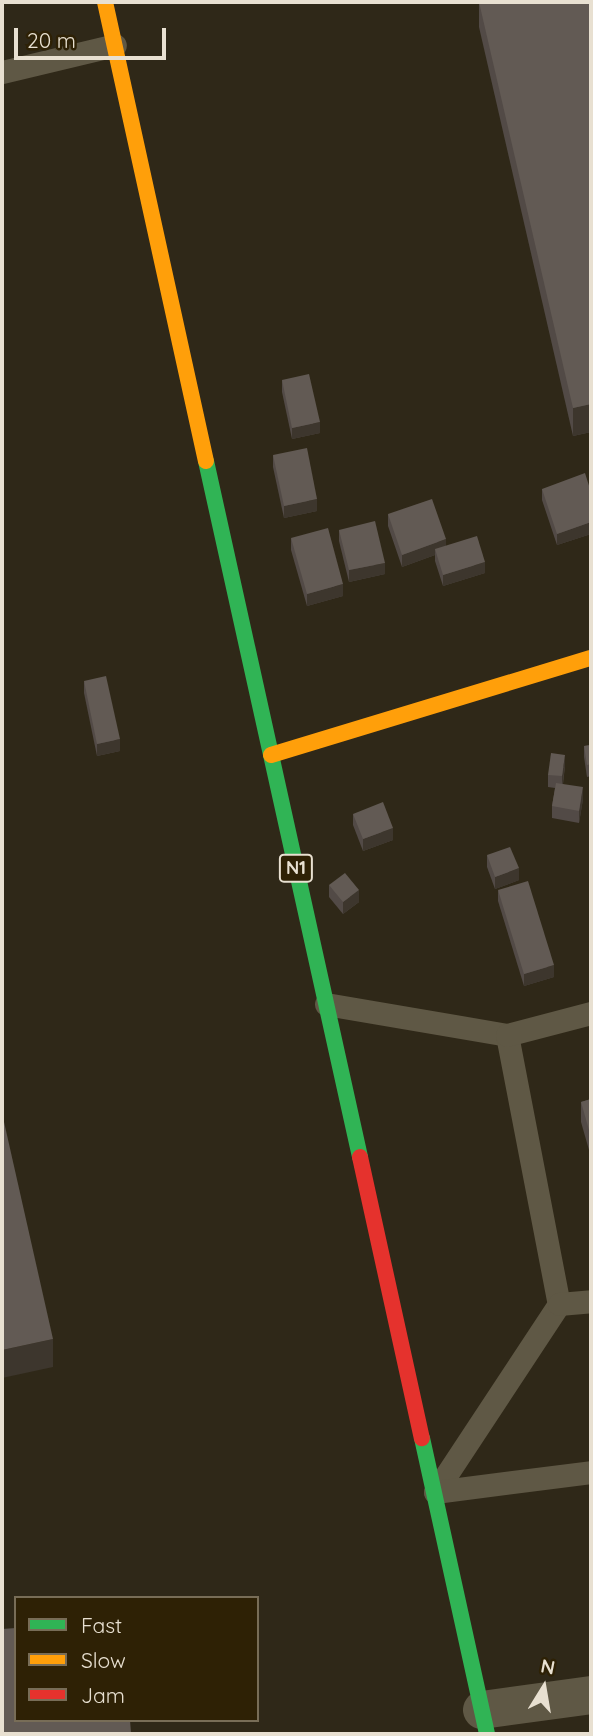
<!DOCTYPE html>
<style>
body{margin:0}
#map{position:relative;width:593px;height:1736px;overflow:hidden;background:#2f2818;font-family:Quicksand,sans-serif}
div>[style]{position:absolute}
.lane>*{height:23px;margin:-11.5px;padding:0 11.5px;transform-origin:11.5px;border-radius:11.5px;background:#5f5845}
.street>*{height:38px;margin:-19px;padding:0 19px;transform-origin:19px;border-radius:19px;background:#5f5845}
.fast>*{height:16px;margin:-8px;padding:0 8px;transform-origin:8px;border-radius:8px;background:#30b455}
.slow>*{height:16px;margin:-8px;padding:0 8px;transform-origin:8px;border-radius:8px;background:#ff9f0a}
.jam>*{height:16px;margin:-8px;padding:0 8px;transform-origin:8px;border-radius:8px;background:#e5322d}
.wall>*{inset:0;background:#524a46}
.shaded-wall>*{inset:0;background:#3d362d}
.building>*{inset:0;background:#625a54}
span{translate:-50% -50%;white-space:nowrap;text-align:center;line-height:1.15;-webkit-text-stroke:7px #2e2105;paint-order:stroke}
.shield-label span{padding:2px 5px;background:#2e2105;border:2px solid;border-radius:5px;-webkit-text-stroke-width:0}
.shield-label{font-size:18px;color:#e8e0d1;font-weight:700}
.frame{position:absolute;inset:0;border:4px solid #e8e0d1;pointer-events:none}
.legend{position:absolute;left:14px;top:1596px;width:245px;height:126px;box-sizing:border-box;background:#2e2105;border:2px solid #786d57;margin:0;padding:9px 12px;list-style:none;font-size:21px;color:#e8e0d1}
.legend li{display:flex;align-items:center;gap:14px;height:35px}
.legend b{width:35px;border:2px solid #786d57}
.north{position:absolute;left:509px;top:1652px;width:70px;height:70px;-webkit-text-stroke:5px #2e2105;paint-order:stroke;rotate:11deg;font-size:19px;font-weight:700;line-height:28px;text-align:center;color:#e8e0d1}
.north::after{content:'';display:block;margin:auto;width:24px;height:32px;background:#e8e0d1;clip-path:polygon(50% 0,100% 100%,50% 72%,0 100%)}
.scale{position:absolute;left:14px;top:28px;width:152px;height:32px;box-sizing:border-box;border:4px solid #e8e0d1;border-top:0;padding-left:9px;font-size:21px;line-height:24px;white-space:nowrap;color:#e8e0d1;-webkit-text-stroke:5px #2e2105;paint-order:stroke}
</style>
<div id="map">
<div class="lane">
<div style="left:2px;top:72px;width:116px;rotate:-13.4deg"></div>
<div style="left:326px;top:1004px;width:184px;rotate:9.7deg"></div>
<div style="left:507px;top:1035px;width:274px;rotate:79.1deg"></div>
<div style="left:559px;top:1304px;width:225px;rotate:123.4deg"></div>
<div style="left:435px;top:1492px;width:157px;rotate:-7.3deg"></div>
<div style="left:507px;top:1035px;width:87px;rotate:-14.7deg"></div>
<div style="left:559px;top:1304px;width:32px;rotate:-5deg"></div>
</div>
<div class="street">
<div style="left:482px;top:1710px;width:110px;rotate:-7.8deg"></div>
</div>
<div class="fast">
<div style="left:206px;top:461px;width:713px;rotate:77.52deg"></div>
<div style="left:422px;top:1438px;width:303px;rotate:77.6deg"></div>
</div>
<div class="slow">
<div style="left:105px;top:2px;width:470px;rotate:77.6deg"></div>
<div style="left:271px;top:755px;width:334px;rotate:-16.9deg"></div>
</div>
<div class="jam">
<div style="left:360px;top:1157px;width:288px;rotate:77.6deg"></div>
</div>
<div class="wall">
<div style="clip-path:polygon(479px 2px,591px 2px,591px 432px,573px 436px,479px 27px)"></div>
<div style="clip-path:polygon(282px 380px,320px 433px,292px 439px,282px 392px)"></div>
<div style="clip-path:polygon(273px 455px,317px 511px,284px 518px,273px 467px)"></div>
<div style="clip-path:polygon(542px 489px,591px 492px,591px 534px,557px 545px,542px 500px)"></div>
<div style="clip-path:polygon(388px 514px,446px 546px,485px 573px,443px 586px,435px 561px,435px 555px,402px 567px,388px 526px)"></div>
<div style="clip-path:polygon(339px 530px,385px 574px,349px 582px,339px 541px)"></div>
<div style="clip-path:polygon(291px 538px,343px 596px,307px 606px,291px 550px)"></div>
<div style="clip-path:polygon(84px 681px,120px 751px,97px 756px,84px 693px)"></div>
<div style="clip-path:polygon(591px 745px,591px 776px,587px 777px,584px 757px,584px 746px)"></div>
<div style="clip-path:polygon(565px 766px,563px 784px,583px 799px,579px 823px,552px 818px,552px 806px,555px 788px,548px 787px,548px 775px)"></div>
<div style="clip-path:polygon(353px 814px,393px 840px,363px 851px,353px 825px)"></div>
<div style="clip-path:polygon(487px 855px,519px 880px,495px 889px,487px 867px)"></div>
<div style="clip-path:polygon(329px 885px,359px 902px,343px 914px,329px 897px)"></div>
<div style="clip-path:polygon(498px 890px,554px 977px,524px 986px,498px 901px)"></div>
<div style="clip-path:polygon(591px 1099px,591px 1157px,581px 1122px,581px 1102px)"></div>
</div>
<div class="shaded-wall">
<div style="clip-path:polygon(591px 404px,591px 432px,573px 436px,573px 408px)"></div>
<div style="clip-path:polygon(320px 422px,320px 433px,292px 439px,292px 428px)"></div>
<div style="clip-path:polygon(317px 499px,317px 511px,284px 518px,284px 506px)"></div>
<div style="clip-path:polygon(591px 522px,591px 534px,557px 545px,557px 534px)"></div>
<div style="clip-path:polygon(446px 539px,446px 551px,435px 549px,435px 555px,402px 567px,402px 555px)"></div>
<div style="clip-path:polygon(485px 562px,485px 573px,443px 586px,443px 575px)"></div>
<div style="clip-path:polygon(385px 563px,385px 574px,349px 582px,349px 570px)"></div>
<div style="clip-path:polygon(343px 584px,343px 596px,307px 606px,307px 594px)"></div>
<div style="clip-path:polygon(120px 739px,120px 751px,97px 756px,97px 744px)"></div>
<div style="clip-path:polygon(565px 755px,565px 766px,562px 788px,562px 776px)"></div>
<div style="clip-path:polygon(583px 787px,583px 799px,579px 823px,579px 811px)"></div>
<div style="clip-path:polygon(393px 828px,393px 840px,363px 851px,363px 839px)"></div>
<div style="clip-path:polygon(519px 868px,519px 880px,495px 889px,495px 877px)"></div>
<div style="clip-path:polygon(359px 890px,359px 902px,343px 914px,343px 902px)"></div>
<div style="clip-path:polygon(554px 965px,554px 977px,524px 986px,524px 974px)"></div>
<div style="clip-path:polygon(53px 1339px,53px 1367px,2px 1378px,2px 1350px)"></div>
</div>
<div class="building">
<div style="clip-path:polygon(479px 2px,591px 2px,591px 404px,573px 408px)"></div>
<div style="clip-path:polygon(309px 374px,320px 422px,292px 428px,282px 380px)"></div>
<div style="clip-path:polygon(307px 448px,317px 499px,284px 506px,273px 455px)"></div>
<div style="clip-path:polygon(585px 473px,591px 492px,591px 522px,557px 534px,542px 489px)"></div>
<div style="clip-path:polygon(432px 499px,446px 539px,402px 555px,388px 514px)"></div>
<div style="clip-path:polygon(375px 521px,385px 563px,349px 570px,339px 530px)"></div>
<div style="clip-path:polygon(328px 528px,343px 584px,307px 594px,291px 538px)"></div>
<div style="clip-path:polygon(477px 536px,485px 562px,443px 575px,435px 549px)"></div>
<div style="clip-path:polygon(106px 676px,120px 739px,97px 744px,84px 681px)"></div>
<div style="clip-path:polygon(591px 745px,591px 764px,587px 765px,584px 746px)"></div>
<div style="clip-path:polygon(551px 753px,565px 755px,562px 776px,548px 775px)"></div>
<div style="clip-path:polygon(556px 783px,583px 787px,579px 811px,552px 806px)"></div>
<div style="clip-path:polygon(383px 802px,393px 828px,363px 839px,353px 814px)"></div>
<div style="clip-path:polygon(510px 847px,519px 868px,495px 877px,487px 855px)"></div>
<div style="clip-path:polygon(345px 873px,359px 890px,343px 902px,329px 885px)"></div>
<div style="clip-path:polygon(528px 881px,554px 965px,524px 974px,498px 890px)"></div>
<div style="clip-path:polygon(591px 1099px,591px 1137px,581px 1102px)"></div>
<div style="clip-path:polygon(2px 1113px,53px 1339px,2px 1350px)"></div>
<div style="clip-path:polygon(16px 1628px,16px 1720px,130px 1720px,131px 1733px,108px 1734px,2px 1734px,2px 1629px)"></div>
</div>
<div class="shield-label">
<span style="left:296px;top:868px">N1</span>
</div>
<div class="frame"></div>
<ul class="legend">
<li><b style="height:9px;background:#30b455"></b>Fast</li>
<li><b style="height:9px;background:#ff9f0a"></b>Slow</li>
<li><b style="height:9px;background:#e5322d"></b>Jam</li>
</ul>
<div class="north">N</div>
<div class="scale">20 m</div>
</div>
